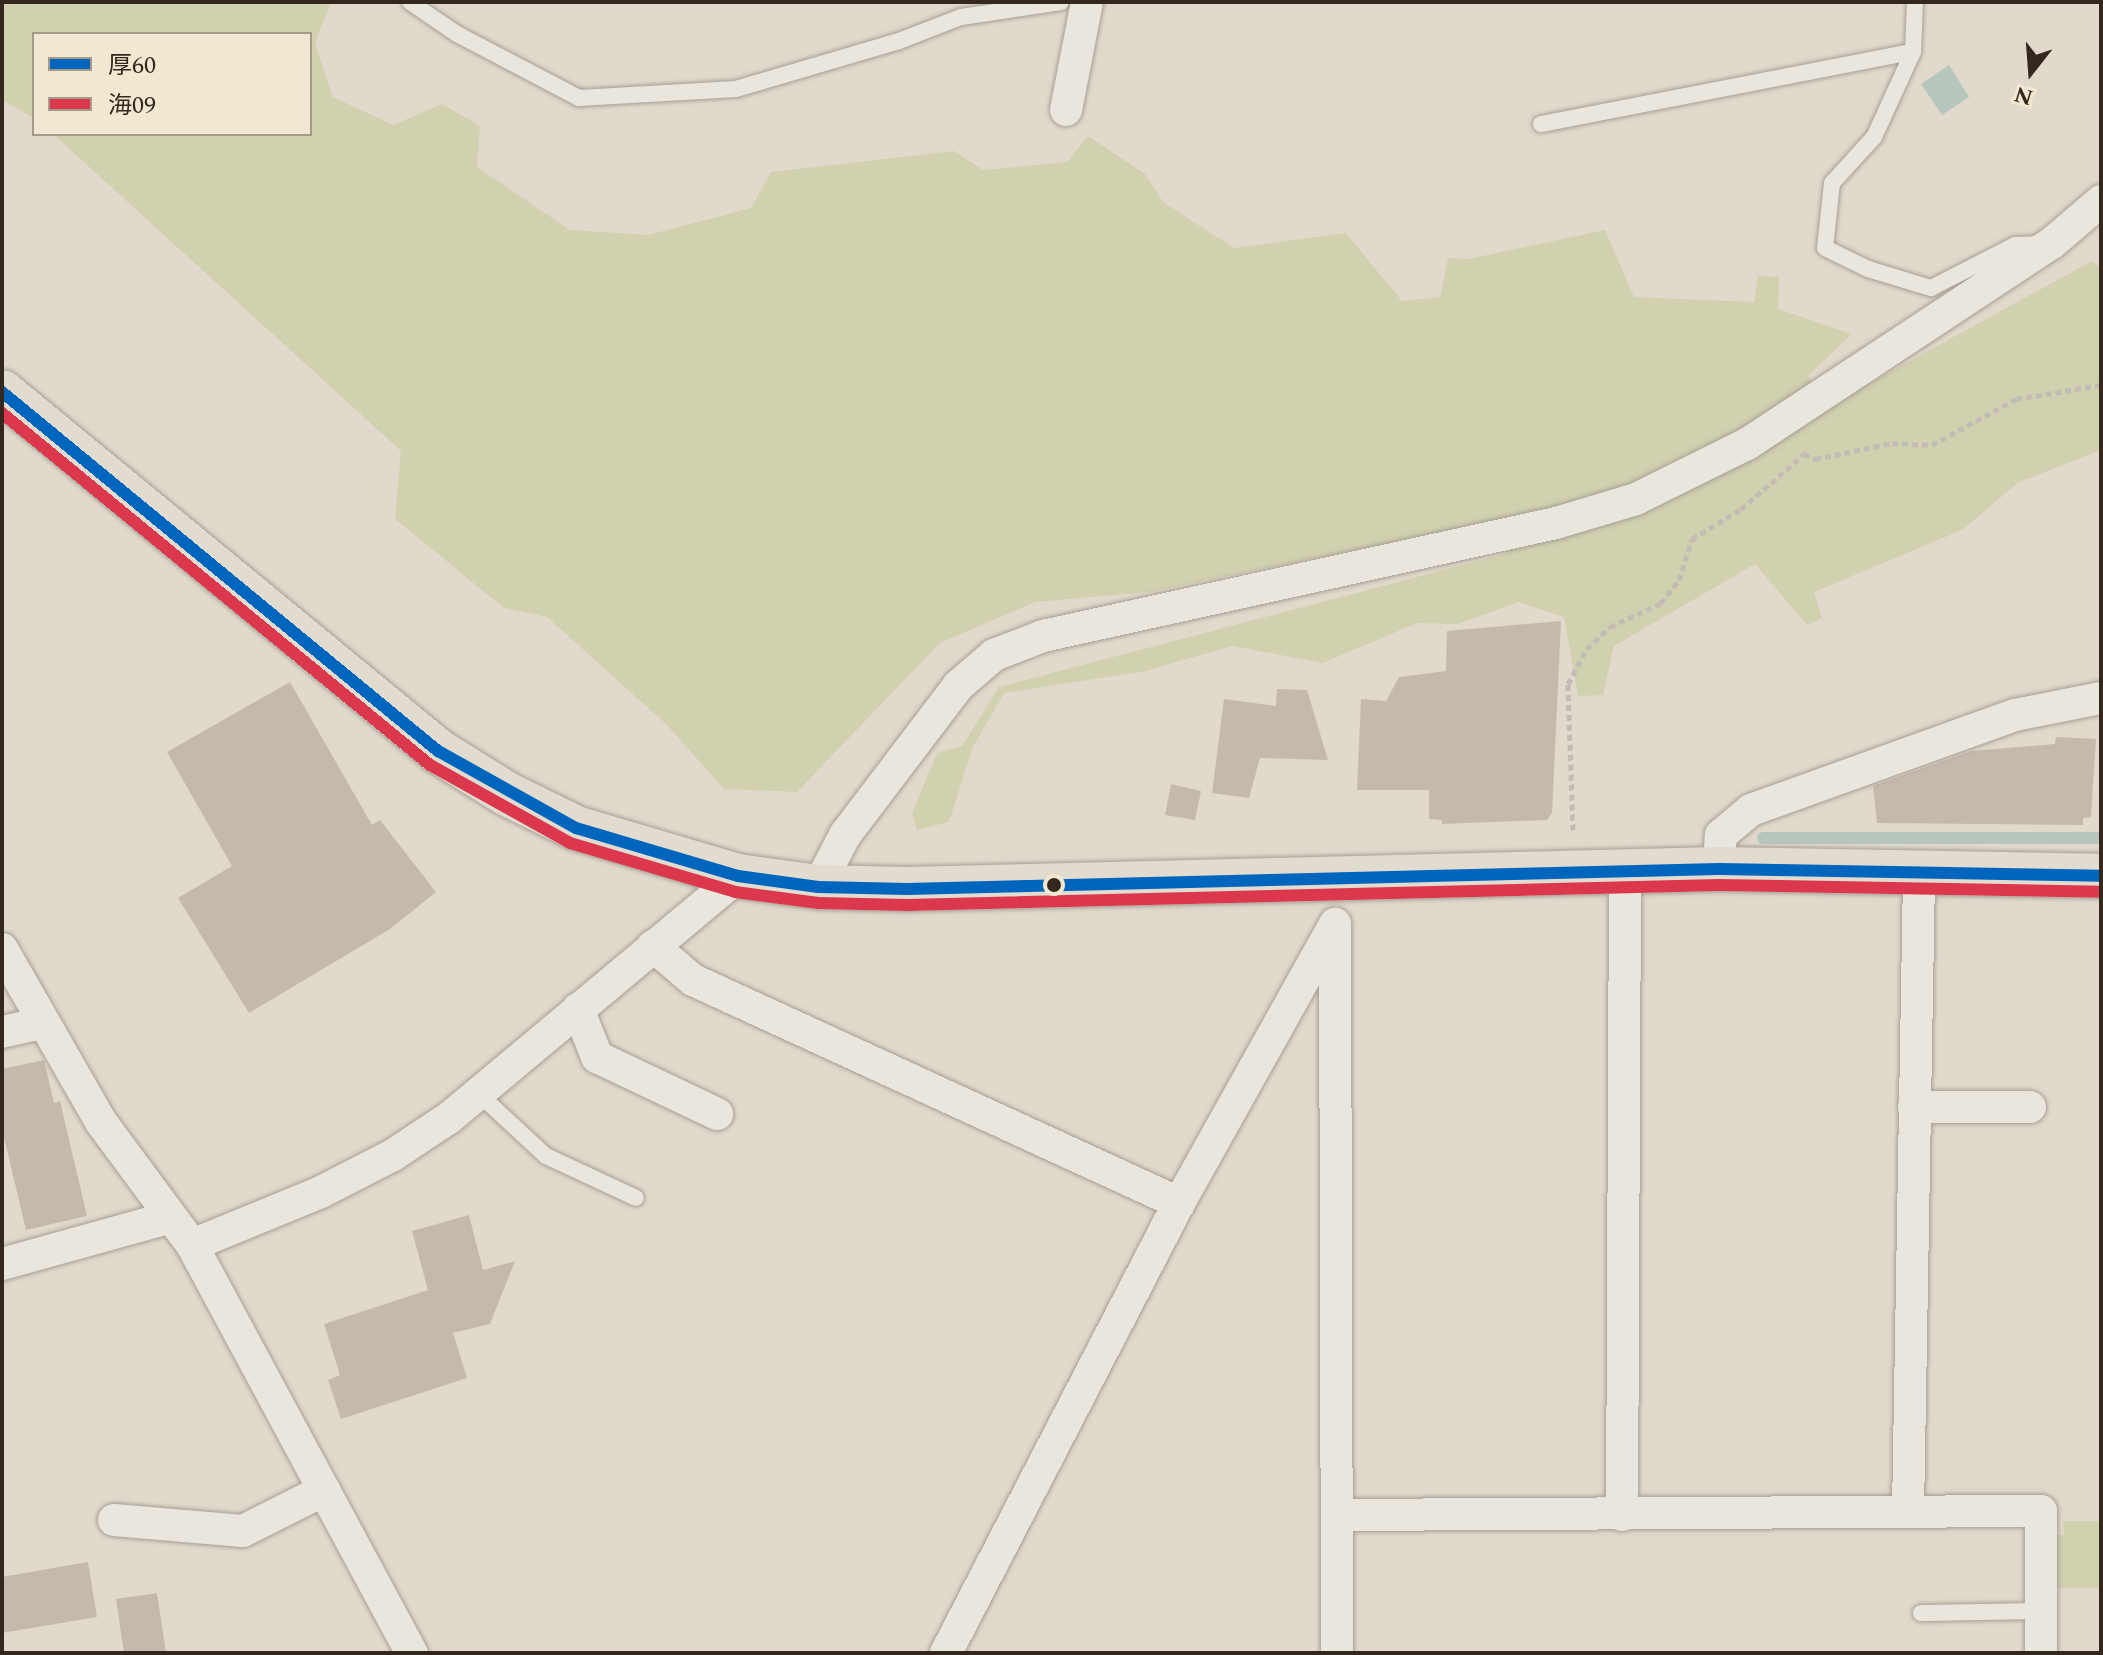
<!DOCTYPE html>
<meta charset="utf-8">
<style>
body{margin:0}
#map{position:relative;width:2103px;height:1655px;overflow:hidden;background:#e1dacc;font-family:Spectral,"Noto Sans JP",serif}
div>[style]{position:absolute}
.green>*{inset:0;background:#d1d0af}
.water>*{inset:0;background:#b7c6bc}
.stream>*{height:12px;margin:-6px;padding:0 6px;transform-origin:6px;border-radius:6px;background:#b7c6bc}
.building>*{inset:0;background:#c5b9ad}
.path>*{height:5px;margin-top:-2.5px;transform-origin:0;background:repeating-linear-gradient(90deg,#c2bcb4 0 6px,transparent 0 10px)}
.roads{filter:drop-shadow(0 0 2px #a69f95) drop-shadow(0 0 2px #a69f95)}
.lane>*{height:16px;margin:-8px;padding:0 8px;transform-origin:8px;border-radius:8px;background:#eae6dd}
.street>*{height:32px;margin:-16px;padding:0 16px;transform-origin:16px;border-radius:16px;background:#eae6dd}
.primary>*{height:44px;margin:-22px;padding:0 22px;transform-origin:22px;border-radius:22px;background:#e2dbcf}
.bus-1>*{height:12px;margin:-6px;padding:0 6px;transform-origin:6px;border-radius:6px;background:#0065bd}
.bus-2>*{height:12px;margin:-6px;padding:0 6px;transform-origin:6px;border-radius:6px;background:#db374d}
.dots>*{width:22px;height:22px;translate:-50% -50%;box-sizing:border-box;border:4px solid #f2e8d2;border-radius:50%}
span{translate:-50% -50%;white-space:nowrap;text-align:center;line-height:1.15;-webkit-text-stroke:6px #f2e8d2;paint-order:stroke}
.frame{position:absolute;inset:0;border:4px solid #34281e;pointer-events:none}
.legend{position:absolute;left:32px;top:32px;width:280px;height:104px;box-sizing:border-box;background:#f2e8d2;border:2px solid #a69b8a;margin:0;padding:10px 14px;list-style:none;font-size:24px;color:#34281e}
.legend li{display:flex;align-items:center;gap:16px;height:40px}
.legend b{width:40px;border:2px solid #a69b8a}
.north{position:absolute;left:1991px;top:32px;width:80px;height:80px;-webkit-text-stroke:6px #f2e8d2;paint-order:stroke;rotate:197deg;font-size:22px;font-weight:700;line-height:32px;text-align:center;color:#34281e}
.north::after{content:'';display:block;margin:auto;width:28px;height:36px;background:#34281e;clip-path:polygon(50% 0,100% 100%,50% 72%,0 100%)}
</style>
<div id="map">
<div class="green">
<div style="clip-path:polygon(2px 2px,331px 2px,315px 43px,333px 97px,393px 125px,442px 104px,480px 126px,477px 167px,570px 230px,648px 235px,751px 208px,771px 172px,954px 151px,983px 170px,1067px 162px,1088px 136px,1145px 174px,1163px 202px,1234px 248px,1346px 233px,1402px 301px,1440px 297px,1448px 258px,1469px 259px,1605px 230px,1634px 297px,1754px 302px,1758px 276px,1779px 277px,1778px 309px,1852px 334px,1808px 376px,1826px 407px,2092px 261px,2101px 269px,2101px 450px,2019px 482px,1962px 530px,1814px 592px,1822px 618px,1807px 625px,1755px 564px,1614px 646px,1603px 695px,1578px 696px,1564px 617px,1519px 602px,1458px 624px,1417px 623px,1323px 663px,1232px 646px,1145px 671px,1004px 693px,973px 747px,949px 822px,917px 830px,912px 813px,937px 753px,962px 746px,999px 687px,1508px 553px,1506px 519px,1149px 592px,1035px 602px,940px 643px,797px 792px,724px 789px,667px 725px,547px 617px,504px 608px,395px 519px,401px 451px,53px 134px,310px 134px,310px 34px,34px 34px,34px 118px,2px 100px)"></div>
<div style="clip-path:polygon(2063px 1521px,2101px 1521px,2101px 1588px,2053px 1588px,2052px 1536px,2064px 1535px)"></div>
</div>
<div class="water">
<div style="clip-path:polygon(1949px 65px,1969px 97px,1942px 115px,1921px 84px)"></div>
</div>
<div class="stream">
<div style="left:1763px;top:838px;width:338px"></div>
</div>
<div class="building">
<div style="clip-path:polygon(1561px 621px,1552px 813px,1547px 820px,1442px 824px,1442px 820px,1429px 819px,1429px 790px,1357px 790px,1361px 699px,1386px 701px,1399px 677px,1446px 671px,1447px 631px)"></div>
<div style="clip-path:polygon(290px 682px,372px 825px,380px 820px,436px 892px,390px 929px,249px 1013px,178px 898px,232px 866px,167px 752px)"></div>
<div style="clip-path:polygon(1277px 689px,1307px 690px,1328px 760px,1260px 758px,1249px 798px,1212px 793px,1224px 699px,1276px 706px)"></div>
<div style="clip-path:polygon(2056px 737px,2096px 739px,2091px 817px,2083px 818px,2083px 825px,1877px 823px,1873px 786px,1971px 751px,2055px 744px)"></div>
<div style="clip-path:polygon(1171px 784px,1201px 791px,1195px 820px,1165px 815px)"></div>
<div style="clip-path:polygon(44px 1060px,54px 1103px,60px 1101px,87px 1216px,26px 1230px,2px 1129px,2px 1069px)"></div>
<div style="clip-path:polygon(469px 1215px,483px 1270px,515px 1261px,490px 1324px,453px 1333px,467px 1378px,341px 1419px,328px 1380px,340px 1375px,324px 1324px,428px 1290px,412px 1231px)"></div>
<div style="clip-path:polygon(88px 1562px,97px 1617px,2px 1633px,2px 1577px)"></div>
<div style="clip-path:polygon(157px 1593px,166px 1653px,124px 1653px,116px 1599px)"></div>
</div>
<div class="path">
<div style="left:1804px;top:454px;width:12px;rotate:24deg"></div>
<div style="left:1815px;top:459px;width:79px;rotate:-11.7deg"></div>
<div style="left:1892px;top:443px;width:40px;rotate:2.9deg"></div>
<div style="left:1932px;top:445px;width:96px;rotate:-28.7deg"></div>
<div style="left:2016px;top:399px;width:86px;rotate:-9.4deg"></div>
<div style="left:1573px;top:830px;width:146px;rotate:-92deg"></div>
<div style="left:1568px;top:684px;width:40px;rotate:-62deg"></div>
<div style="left:1587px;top:649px;width:32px;rotate:-44deg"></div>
<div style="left:1610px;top:627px;width:56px;rotate:-25.2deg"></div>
<div style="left:1661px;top:603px;width:29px;rotate:-52deg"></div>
<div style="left:1679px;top:580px;width:43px;rotate:-72.4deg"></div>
<div style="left:1692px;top:539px;width:57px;rotate:-31.5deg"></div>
<div style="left:1741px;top:509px;width:89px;rotate:-40.9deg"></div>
</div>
<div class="roads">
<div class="lane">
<div style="left:410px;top:2px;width:57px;rotate:34.2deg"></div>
<div style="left:457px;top:34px;width:138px;rotate:27.7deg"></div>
<div style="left:579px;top:98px;width:157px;rotate:-3.3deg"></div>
<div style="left:736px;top:89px;width:170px;rotate:-16.4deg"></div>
<div style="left:899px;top:41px;width:66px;rotate:-21.2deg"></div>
<div style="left:961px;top:17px;width:101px;rotate:-8.5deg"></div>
<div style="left:1915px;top:2px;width:50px;rotate:92.3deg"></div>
<div style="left:1913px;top:52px;width:94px;rotate:114.6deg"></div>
<div style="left:1874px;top:137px;width:62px;rotate:132.4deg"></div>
<div style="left:1832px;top:183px;width:65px;rotate:96.1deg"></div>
<div style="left:1825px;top:248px;width:48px;rotate:26deg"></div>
<div style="left:1868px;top:269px;width:66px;rotate:16.8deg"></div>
<div style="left:1931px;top:288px;width:94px;rotate:-27.1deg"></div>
<div style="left:2015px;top:245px;width:23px;rotate:-2deg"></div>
<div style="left:1541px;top:124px;width:379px;rotate:-11deg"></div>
<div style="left:479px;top:1094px;width:91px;rotate:42.8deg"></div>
<div style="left:546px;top:1156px;width:99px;rotate:25deg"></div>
<div style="left:1921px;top:1613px;width:120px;rotate:-1deg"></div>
</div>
<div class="street">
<div style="left:1066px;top:110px;width:110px;rotate:-79deg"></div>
<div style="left:1719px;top:869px;width:34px;rotate:-87deg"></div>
<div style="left:1721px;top:835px;width:39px;rotate:-40deg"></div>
<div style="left:1751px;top:810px;width:281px;rotate:-19.8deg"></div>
<div style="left:2015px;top:715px;width:88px;rotate:-11.2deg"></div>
<div style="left:818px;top:887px;width:59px;rotate:-62.6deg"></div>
<div style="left:845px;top:835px;width:187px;rotate:-52.8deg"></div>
<div style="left:958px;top:686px;width:48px;rotate:-40.7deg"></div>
<div style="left:994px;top:655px;width:53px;rotate:-21.2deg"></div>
<div style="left:1043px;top:636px;width:525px;rotate:-12.42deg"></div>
<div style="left:1556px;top:523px;width:84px;rotate:-16.7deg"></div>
<div style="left:1636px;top:499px;width:124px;rotate:-26.4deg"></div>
<div style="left:1747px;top:444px;width:365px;rotate:-33.4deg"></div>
<div style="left:2052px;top:243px;width:65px;rotate:-40.6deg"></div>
<div style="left:1335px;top:927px;width:726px;rotate:89.84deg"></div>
<div style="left:653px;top:946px;width:52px;rotate:40.4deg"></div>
<div style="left:693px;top:980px;width:535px;rotate:24.65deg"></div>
<div style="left:2px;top:949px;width:199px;rotate:60.2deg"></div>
<div style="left:101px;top:1122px;width:153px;rotate:53.5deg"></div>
<div style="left:192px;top:1245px;width:464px;rotate:61.7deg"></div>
<div style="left:578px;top:1009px;width:52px;rotate:68.4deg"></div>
<div style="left:597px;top:1057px;width:133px;rotate:25.4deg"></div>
<div style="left:2px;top:1032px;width:41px;rotate:-12.7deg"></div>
<div style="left:1914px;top:1107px;width:116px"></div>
<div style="left:192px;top:1245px;width:139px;rotate:-22.3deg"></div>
<div style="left:321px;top:1192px;width:81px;rotate:-27.2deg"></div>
<div style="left:393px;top:1155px;width:67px;rotate:-33.5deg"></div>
<div style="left:449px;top:1118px;width:377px;rotate:-39.9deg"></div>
<div style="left:2px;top:1264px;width:172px;rotate:-15.5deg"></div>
<div style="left:1908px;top:1512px;width:638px;rotate:-89.01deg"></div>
<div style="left:1339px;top:1515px;width:702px;rotate:-0.33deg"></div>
<div style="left:2041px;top:1511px;width:142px;rotate:90deg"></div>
<div style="left:1622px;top:1515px;width:641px;rotate:-89.73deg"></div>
<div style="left:114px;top:1520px;width:129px;rotate:4.9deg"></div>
<div style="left:243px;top:1531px;width:91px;rotate:-26.8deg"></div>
<div style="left:946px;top:1653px;width:507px;rotate:-62.63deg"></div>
<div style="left:1179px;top:1203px;width:320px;rotate:-60.8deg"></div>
</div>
<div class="primary">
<div style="left:2px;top:392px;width:565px;rotate:39.47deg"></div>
<div style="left:438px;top:751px;width:81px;rotate:31.9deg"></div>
<div style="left:507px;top:794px;width:77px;rotate:26.2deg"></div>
<div style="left:576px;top:828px;width:169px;rotate:16.5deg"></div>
<div style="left:738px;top:876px;width:81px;rotate:7.8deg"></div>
<div style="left:818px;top:887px;width:89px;rotate:1.3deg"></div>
<div style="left:907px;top:889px;width:812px;rotate:-1.41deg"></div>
<div style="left:1719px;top:869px;width:382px;rotate:1deg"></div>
</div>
</div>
<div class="bus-1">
<div style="left:2px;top:392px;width:565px;rotate:39.47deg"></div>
<div style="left:438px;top:751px;width:158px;rotate:29.2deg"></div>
<div style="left:576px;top:828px;width:169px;rotate:16.5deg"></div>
<div style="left:738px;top:876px;width:81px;rotate:7.8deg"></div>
<div style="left:818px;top:887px;width:89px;rotate:1.3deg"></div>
<div style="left:907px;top:889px;width:812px;rotate:-1.41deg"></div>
<div style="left:1719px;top:869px;width:382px;rotate:1deg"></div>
</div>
<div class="bus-2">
<div style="left:2px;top:413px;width:554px;rotate:39.43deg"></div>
<div style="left:430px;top:765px;width:160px;rotate:29.1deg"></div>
<div style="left:570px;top:843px;width:172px;rotate:16.5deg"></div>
<div style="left:735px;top:892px;width:84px;rotate:7.5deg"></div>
<div style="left:818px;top:903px;width:89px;rotate:1.3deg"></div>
<div style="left:907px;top:905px;width:812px;rotate:-1.41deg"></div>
<div style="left:1719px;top:885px;width:382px;rotate:1deg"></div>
</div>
<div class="dots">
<div style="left:1054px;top:885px;background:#34281e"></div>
</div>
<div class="frame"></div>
<ul class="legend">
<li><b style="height:10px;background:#0065bd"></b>厚60</li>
<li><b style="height:10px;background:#db374d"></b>海09</li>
</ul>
<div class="north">N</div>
</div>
